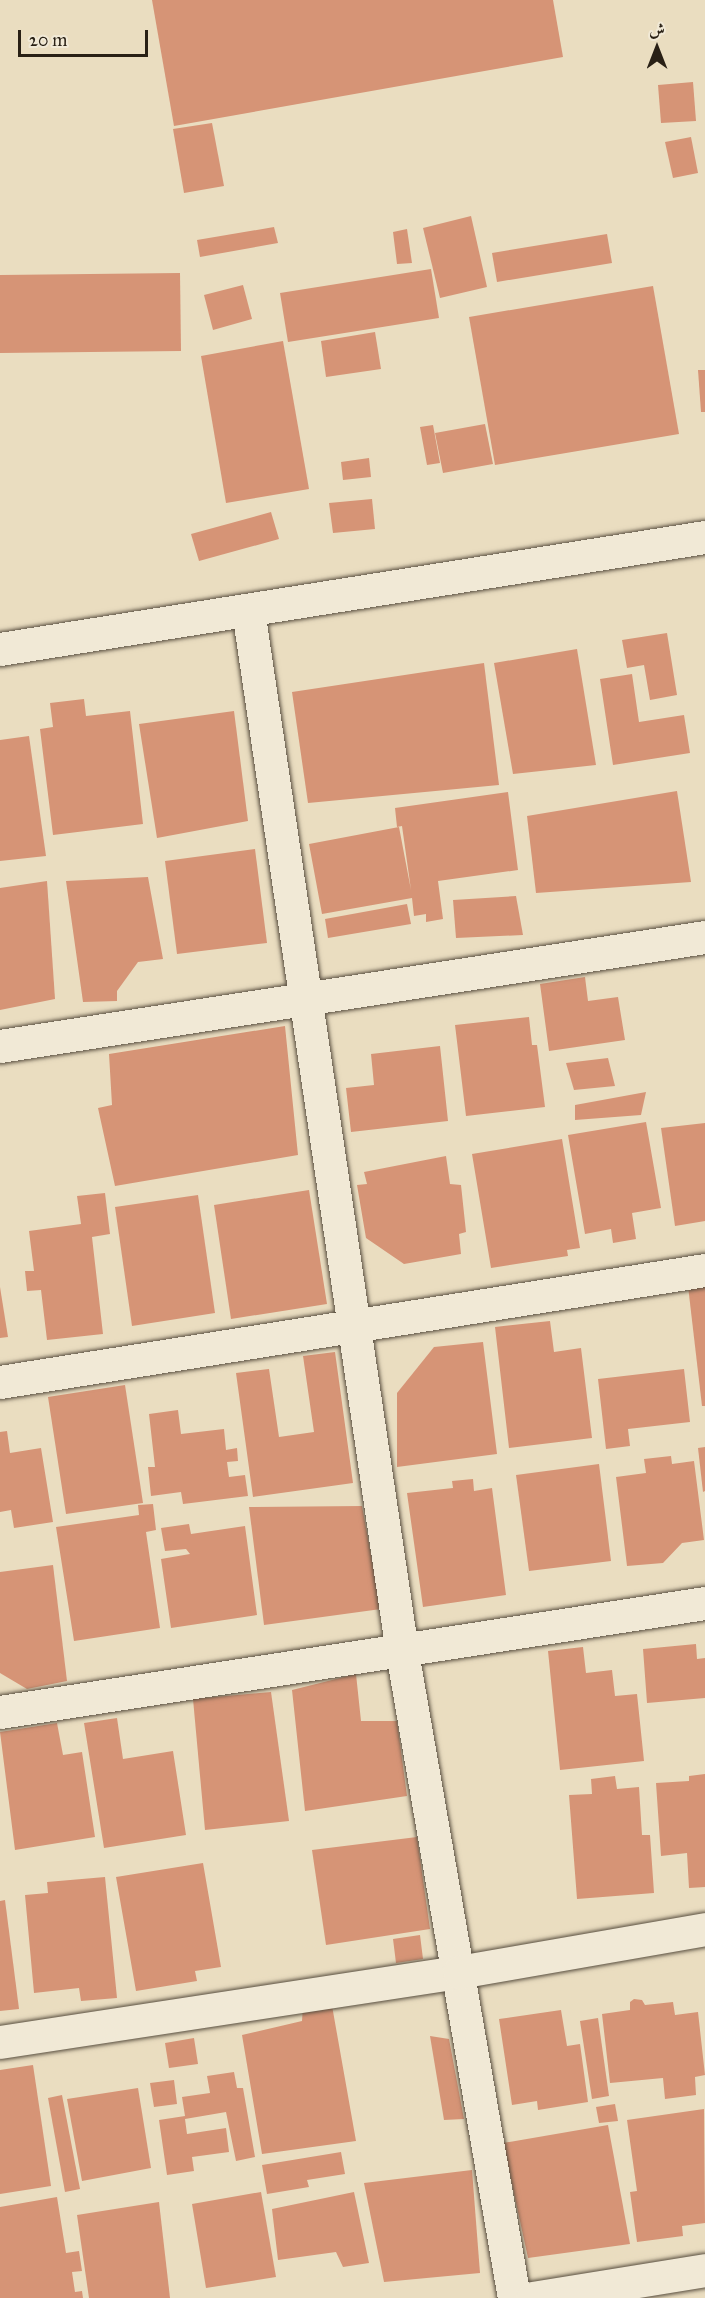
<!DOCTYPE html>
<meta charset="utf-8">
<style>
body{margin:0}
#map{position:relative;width:705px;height:2298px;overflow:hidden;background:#eaddc0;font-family:"IM FELL Great Primer",Amiri,serif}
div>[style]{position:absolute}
.building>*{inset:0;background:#d69476}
.roads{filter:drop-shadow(0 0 2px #594f40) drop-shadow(0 0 2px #594f40)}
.street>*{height:33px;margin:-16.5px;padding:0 16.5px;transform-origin:16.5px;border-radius:16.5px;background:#f1e9d6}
span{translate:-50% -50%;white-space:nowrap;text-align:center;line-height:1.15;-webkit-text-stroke:4.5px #f1e9d6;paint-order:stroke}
.north{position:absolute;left:627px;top:18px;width:60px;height:60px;-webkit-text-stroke:4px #f1e9d6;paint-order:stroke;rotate:0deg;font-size:16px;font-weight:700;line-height:24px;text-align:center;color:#292015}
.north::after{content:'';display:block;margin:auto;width:21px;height:27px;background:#292015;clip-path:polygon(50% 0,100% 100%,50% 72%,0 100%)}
.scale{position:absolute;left:18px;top:30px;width:130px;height:27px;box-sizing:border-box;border:3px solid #292015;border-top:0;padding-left:8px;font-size:18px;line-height:21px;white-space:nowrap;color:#292015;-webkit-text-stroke:4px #f1e9d6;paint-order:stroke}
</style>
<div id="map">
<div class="building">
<div style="clip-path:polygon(152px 0,553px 0,563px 57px,174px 126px)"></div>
<div style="clip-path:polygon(693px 82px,696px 121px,661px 123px,658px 85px)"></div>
<div style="clip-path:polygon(212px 123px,224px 186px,184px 193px,173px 129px)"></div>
<div style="clip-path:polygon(691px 137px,698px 173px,673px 178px,665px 142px)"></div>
<div style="clip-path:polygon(471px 216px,487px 287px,440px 298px,423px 228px)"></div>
<div style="clip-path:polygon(274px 227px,278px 243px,200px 257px,197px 240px)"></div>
<div style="clip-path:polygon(407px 229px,412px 263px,397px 264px,393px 232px)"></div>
<div style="clip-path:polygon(607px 234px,612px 263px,497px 282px,492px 253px)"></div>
<div style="clip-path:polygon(431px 269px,439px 318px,288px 342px,280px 293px)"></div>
<div style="clip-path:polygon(180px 273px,181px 351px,0 353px,0 275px)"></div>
<div style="clip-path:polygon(243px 285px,252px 319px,213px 330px,204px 295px)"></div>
<div style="clip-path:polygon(653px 286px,679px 434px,495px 465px,469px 317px)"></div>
<div style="clip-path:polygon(375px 332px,381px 369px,326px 377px,321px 341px)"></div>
<div style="clip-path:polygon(283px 341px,309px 489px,226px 503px,201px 356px)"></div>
<div style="clip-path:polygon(698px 370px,705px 370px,705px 412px,701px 412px)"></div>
<div style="clip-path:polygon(485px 424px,493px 464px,443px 473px,435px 433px)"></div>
<div style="clip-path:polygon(433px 425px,440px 463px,427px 465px,420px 427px)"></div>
<div style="clip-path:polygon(369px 458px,371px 477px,343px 480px,341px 462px)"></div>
<div style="clip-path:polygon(372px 499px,375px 529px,333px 533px,329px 503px)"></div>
<div style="clip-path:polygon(271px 512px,279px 539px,199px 561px,191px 534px)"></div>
<div style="clip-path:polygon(667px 633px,677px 695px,650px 700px,644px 665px,627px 668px,622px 640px)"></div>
<div style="clip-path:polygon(577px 649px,596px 765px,513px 774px,494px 663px)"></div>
<div style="clip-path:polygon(484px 663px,499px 785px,308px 803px,292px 692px)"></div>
<div style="clip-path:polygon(632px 674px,639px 722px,684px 715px,690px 753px,613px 765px,600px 679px)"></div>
<div style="clip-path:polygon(84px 699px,86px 716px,130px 711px,143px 824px,53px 835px,40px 729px,53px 727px,50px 703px)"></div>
<div style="clip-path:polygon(234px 711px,248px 821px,157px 838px,139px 724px)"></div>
<div style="clip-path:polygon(29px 736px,46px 856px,0 861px,0 740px)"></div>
<div style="clip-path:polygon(677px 791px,691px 882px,536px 893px,527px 816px)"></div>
<div style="clip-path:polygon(508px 792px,518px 870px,438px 881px,443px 919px,426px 922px,426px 914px,414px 916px,412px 898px,322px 914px,309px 844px,399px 827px,411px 890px,402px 826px,397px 827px,395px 808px)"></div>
<div style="clip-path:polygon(255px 849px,267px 943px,177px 954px,165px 861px)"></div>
<div style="clip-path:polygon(148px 877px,163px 959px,138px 962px,117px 991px,117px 1001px,83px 1002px,66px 881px)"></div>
<div style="clip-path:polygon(47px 881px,55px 999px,0 1010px,0 888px)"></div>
<div style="clip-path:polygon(516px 896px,523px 935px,456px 938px,453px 900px)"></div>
<div style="clip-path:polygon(407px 904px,411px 924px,328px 938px,325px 919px)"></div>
<div style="clip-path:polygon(585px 977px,588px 1001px,618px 997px,625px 1040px,549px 1051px,540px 984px)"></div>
<div style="clip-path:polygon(529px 1017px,532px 1045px,537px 1045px,545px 1107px,466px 1116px,455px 1025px)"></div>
<div style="clip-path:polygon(285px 1026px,298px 1155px,115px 1186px,98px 1108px,112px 1105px,109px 1054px)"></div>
<div style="clip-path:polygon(440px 1046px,448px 1121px,351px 1132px,346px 1088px,374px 1085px,371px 1054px)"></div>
<div style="clip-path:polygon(608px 1058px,615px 1086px,574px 1090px,566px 1063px)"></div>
<div style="clip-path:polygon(646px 1092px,641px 1115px,575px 1120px,575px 1105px)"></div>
<div style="clip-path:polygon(646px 1122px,661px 1208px,632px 1213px,636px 1239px,613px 1243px,611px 1229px,585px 1234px,568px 1135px)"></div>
<div style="clip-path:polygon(705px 1123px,705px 1221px,675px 1226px,661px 1128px)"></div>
<div style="clip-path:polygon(562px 1139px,580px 1248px,567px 1250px,568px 1256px,491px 1268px,472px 1154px)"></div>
<div style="clip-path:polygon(446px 1156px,450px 1184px,461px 1185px,466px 1232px,459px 1234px,461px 1254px,404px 1264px,366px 1238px,357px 1185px,367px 1184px,364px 1172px)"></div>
<div style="clip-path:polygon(309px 1190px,327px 1304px,231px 1319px,214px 1205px)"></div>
<div style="clip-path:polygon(105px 1193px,110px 1234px,92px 1237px,103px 1334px,47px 1340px,41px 1290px,27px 1291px,25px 1271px,34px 1271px,29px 1231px,81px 1224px,77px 1196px)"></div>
<div style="clip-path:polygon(198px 1195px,215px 1313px,132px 1326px,115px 1207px)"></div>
<div style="clip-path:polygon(705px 1283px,705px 1406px,702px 1406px,688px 1286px)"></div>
<div style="clip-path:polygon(0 1287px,8px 1337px,0 1338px)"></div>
<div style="clip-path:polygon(550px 1321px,554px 1352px,581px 1348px,592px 1438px,509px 1448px,495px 1327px)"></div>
<div style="clip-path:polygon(483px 1342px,497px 1454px,397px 1467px,397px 1393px,434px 1347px)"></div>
<div style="clip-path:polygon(335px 1352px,353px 1483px,253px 1497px,236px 1373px,269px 1369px,279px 1437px,314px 1432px,303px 1356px)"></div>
<div style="clip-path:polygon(684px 1369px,690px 1422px,628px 1429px,630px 1446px,606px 1449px,598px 1379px)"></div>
<div style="clip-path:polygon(125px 1385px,143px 1503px,66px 1514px,48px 1397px)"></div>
<div style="clip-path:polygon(178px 1410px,181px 1434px,224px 1429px,226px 1450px,237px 1448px,238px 1461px,227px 1462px,229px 1477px,245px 1475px,248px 1496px,183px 1504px,181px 1492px,151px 1496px,148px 1467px,155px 1467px,149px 1414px)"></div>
<div style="clip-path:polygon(7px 1431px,10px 1453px,41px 1448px,53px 1522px,14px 1528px,11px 1510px,0 1512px,0 1432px)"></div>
<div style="clip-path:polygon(705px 1447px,705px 1491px,703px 1492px,698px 1448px)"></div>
<div style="clip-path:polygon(671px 1456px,672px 1464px,694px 1461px,704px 1540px,682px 1543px,663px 1563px,627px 1566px,616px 1477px,646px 1473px,644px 1459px)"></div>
<div style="clip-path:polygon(599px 1464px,611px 1561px,529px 1571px,516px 1475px)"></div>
<div style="clip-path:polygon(473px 1479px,474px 1491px,492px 1488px,506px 1595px,423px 1607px,407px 1493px,453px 1488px,452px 1481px)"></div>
<div style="clip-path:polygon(153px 1504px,156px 1530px,146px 1532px,160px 1628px,74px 1641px,56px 1527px,139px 1515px,138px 1505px)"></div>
<div style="clip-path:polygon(362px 1506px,381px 1609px,264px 1625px,249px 1507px)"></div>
<div style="clip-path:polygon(189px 1524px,191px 1534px,245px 1526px,257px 1615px,171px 1628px,161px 1559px,190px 1554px,186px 1549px,165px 1551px,161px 1528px)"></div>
<div style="clip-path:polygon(53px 1565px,67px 1681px,27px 1689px,0 1673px,0 1572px)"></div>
<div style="clip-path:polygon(696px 1644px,697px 1659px,705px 1658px,705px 1698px,647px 1703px,643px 1649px)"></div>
<div style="clip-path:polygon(583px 1647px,586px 1673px,612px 1670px,615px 1696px,637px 1694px,644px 1761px,560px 1770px,548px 1651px)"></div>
<div style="clip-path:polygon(356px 1674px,361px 1721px,397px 1721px,407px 1796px,305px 1811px,292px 1690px)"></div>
<div style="clip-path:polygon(271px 1692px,289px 1821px,205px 1830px,193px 1699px)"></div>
<div style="clip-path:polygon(117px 1718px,123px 1759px,173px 1751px,186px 1835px,104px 1848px,84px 1723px)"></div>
<div style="clip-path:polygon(57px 1723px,63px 1755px,82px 1752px,95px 1837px,15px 1850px,0 1732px)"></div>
<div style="clip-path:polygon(705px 1774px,705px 1887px,689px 1888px,687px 1853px,661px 1856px,656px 1783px,689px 1781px,689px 1776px)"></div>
<div style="clip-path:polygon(615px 1776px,617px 1789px,639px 1787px,642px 1835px,650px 1835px,654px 1893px,577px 1899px,569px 1795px,592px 1794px,591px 1779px)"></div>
<div style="clip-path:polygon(417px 1837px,430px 1929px,326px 1945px,312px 1850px)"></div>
<div style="clip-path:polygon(203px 1863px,221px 1967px,195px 1971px,197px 1981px,136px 1991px,116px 1877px)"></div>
<div style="clip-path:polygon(105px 1877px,117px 1998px,81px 2001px,79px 1988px,34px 1993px,25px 1895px,48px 1893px,47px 1882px)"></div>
<div style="clip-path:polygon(5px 1900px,19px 2009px,0 2011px,0 1901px)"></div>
<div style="clip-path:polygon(420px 1935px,423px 1959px,396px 1963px,393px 1939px)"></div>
<div style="clip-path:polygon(634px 1999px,642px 2000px,645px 2005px,673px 2002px,675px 2015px,698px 2012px,705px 2075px,695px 2077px,696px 2095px,665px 2099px,663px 2078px,610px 2083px,602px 2014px,630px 2010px,630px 2002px)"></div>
<div style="clip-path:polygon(331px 2000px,356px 2141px,262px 2154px,242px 2035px,302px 2021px,303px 2006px)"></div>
<div style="clip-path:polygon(561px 2010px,567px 2046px,580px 2044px,588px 2102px,538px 2110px,537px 2101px,512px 2105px,499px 2019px)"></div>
<div style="clip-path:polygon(598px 2018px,609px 2096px,592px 2099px,580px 2021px)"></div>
<div style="clip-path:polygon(430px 2036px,449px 2039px,464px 2119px,444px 2120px)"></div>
<div style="clip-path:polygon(194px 2038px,198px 2064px,169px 2068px,165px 2043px)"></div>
<div style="clip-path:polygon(33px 2065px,51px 2186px,0 2194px,0 2070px)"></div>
<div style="clip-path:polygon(234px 2072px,237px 2088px,243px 2088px,255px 2157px,236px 2161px,226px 2112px,185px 2119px,187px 2134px,226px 2128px,229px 2152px,192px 2157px,194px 2171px,167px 2175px,159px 2120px,185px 2116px,182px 2097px,210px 2093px,207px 2076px)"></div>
<div style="clip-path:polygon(174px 2080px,177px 2104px,154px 2107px,150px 2083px)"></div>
<div style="clip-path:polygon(138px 2088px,151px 2168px,82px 2181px,67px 2099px)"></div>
<div style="clip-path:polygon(62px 2095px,80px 2189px,65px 2192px,48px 2098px)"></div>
<div style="clip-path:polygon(615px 2104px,618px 2121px,599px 2123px,596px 2107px)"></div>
<div style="clip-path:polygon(704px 2109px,705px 2223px,682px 2226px,683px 2236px,637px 2242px,630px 2192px,637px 2191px,627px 2120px)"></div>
<div style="clip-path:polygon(608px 2125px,630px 2244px,528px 2258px,503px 2143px)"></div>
<div style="clip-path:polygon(341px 2152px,345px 2174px,307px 2180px,309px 2187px,267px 2194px,262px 2165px)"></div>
<div style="clip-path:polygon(472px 2170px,480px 2273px,384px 2282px,364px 2183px)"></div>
<div style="clip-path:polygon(261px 2192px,276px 2277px,206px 2288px,192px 2204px)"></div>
<div style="clip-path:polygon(354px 2192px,369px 2263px,343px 2267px,336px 2252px,278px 2260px,272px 2209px)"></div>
<div style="clip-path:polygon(57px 2197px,66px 2253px,79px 2251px,82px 2271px,72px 2272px,75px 2292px,82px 2291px,83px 2298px,0 2298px,0 2207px)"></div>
<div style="clip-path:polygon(159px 2202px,170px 2298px,89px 2298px,77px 2215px)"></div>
</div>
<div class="roads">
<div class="street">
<div style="left:248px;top:610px;width:1053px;rotate:81.59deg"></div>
<div style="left:402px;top:1652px;width:656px;rotate:80.16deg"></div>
<div style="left:0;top:649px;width:714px;rotate:-9.03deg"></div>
<div style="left:0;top:1046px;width:713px;rotate:-8.79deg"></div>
<div style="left:0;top:1382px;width:714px;rotate:-9.03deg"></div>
<div style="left:0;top:1712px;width:713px;rotate:-8.79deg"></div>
<div style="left:0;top:2042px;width:464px;rotate:-8.7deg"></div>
<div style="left:459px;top:1972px;width:250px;rotate:-9.9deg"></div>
<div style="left:533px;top:2298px;width:174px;rotate:-9.2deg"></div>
</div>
</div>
<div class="north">ش</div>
<div class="scale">20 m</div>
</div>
